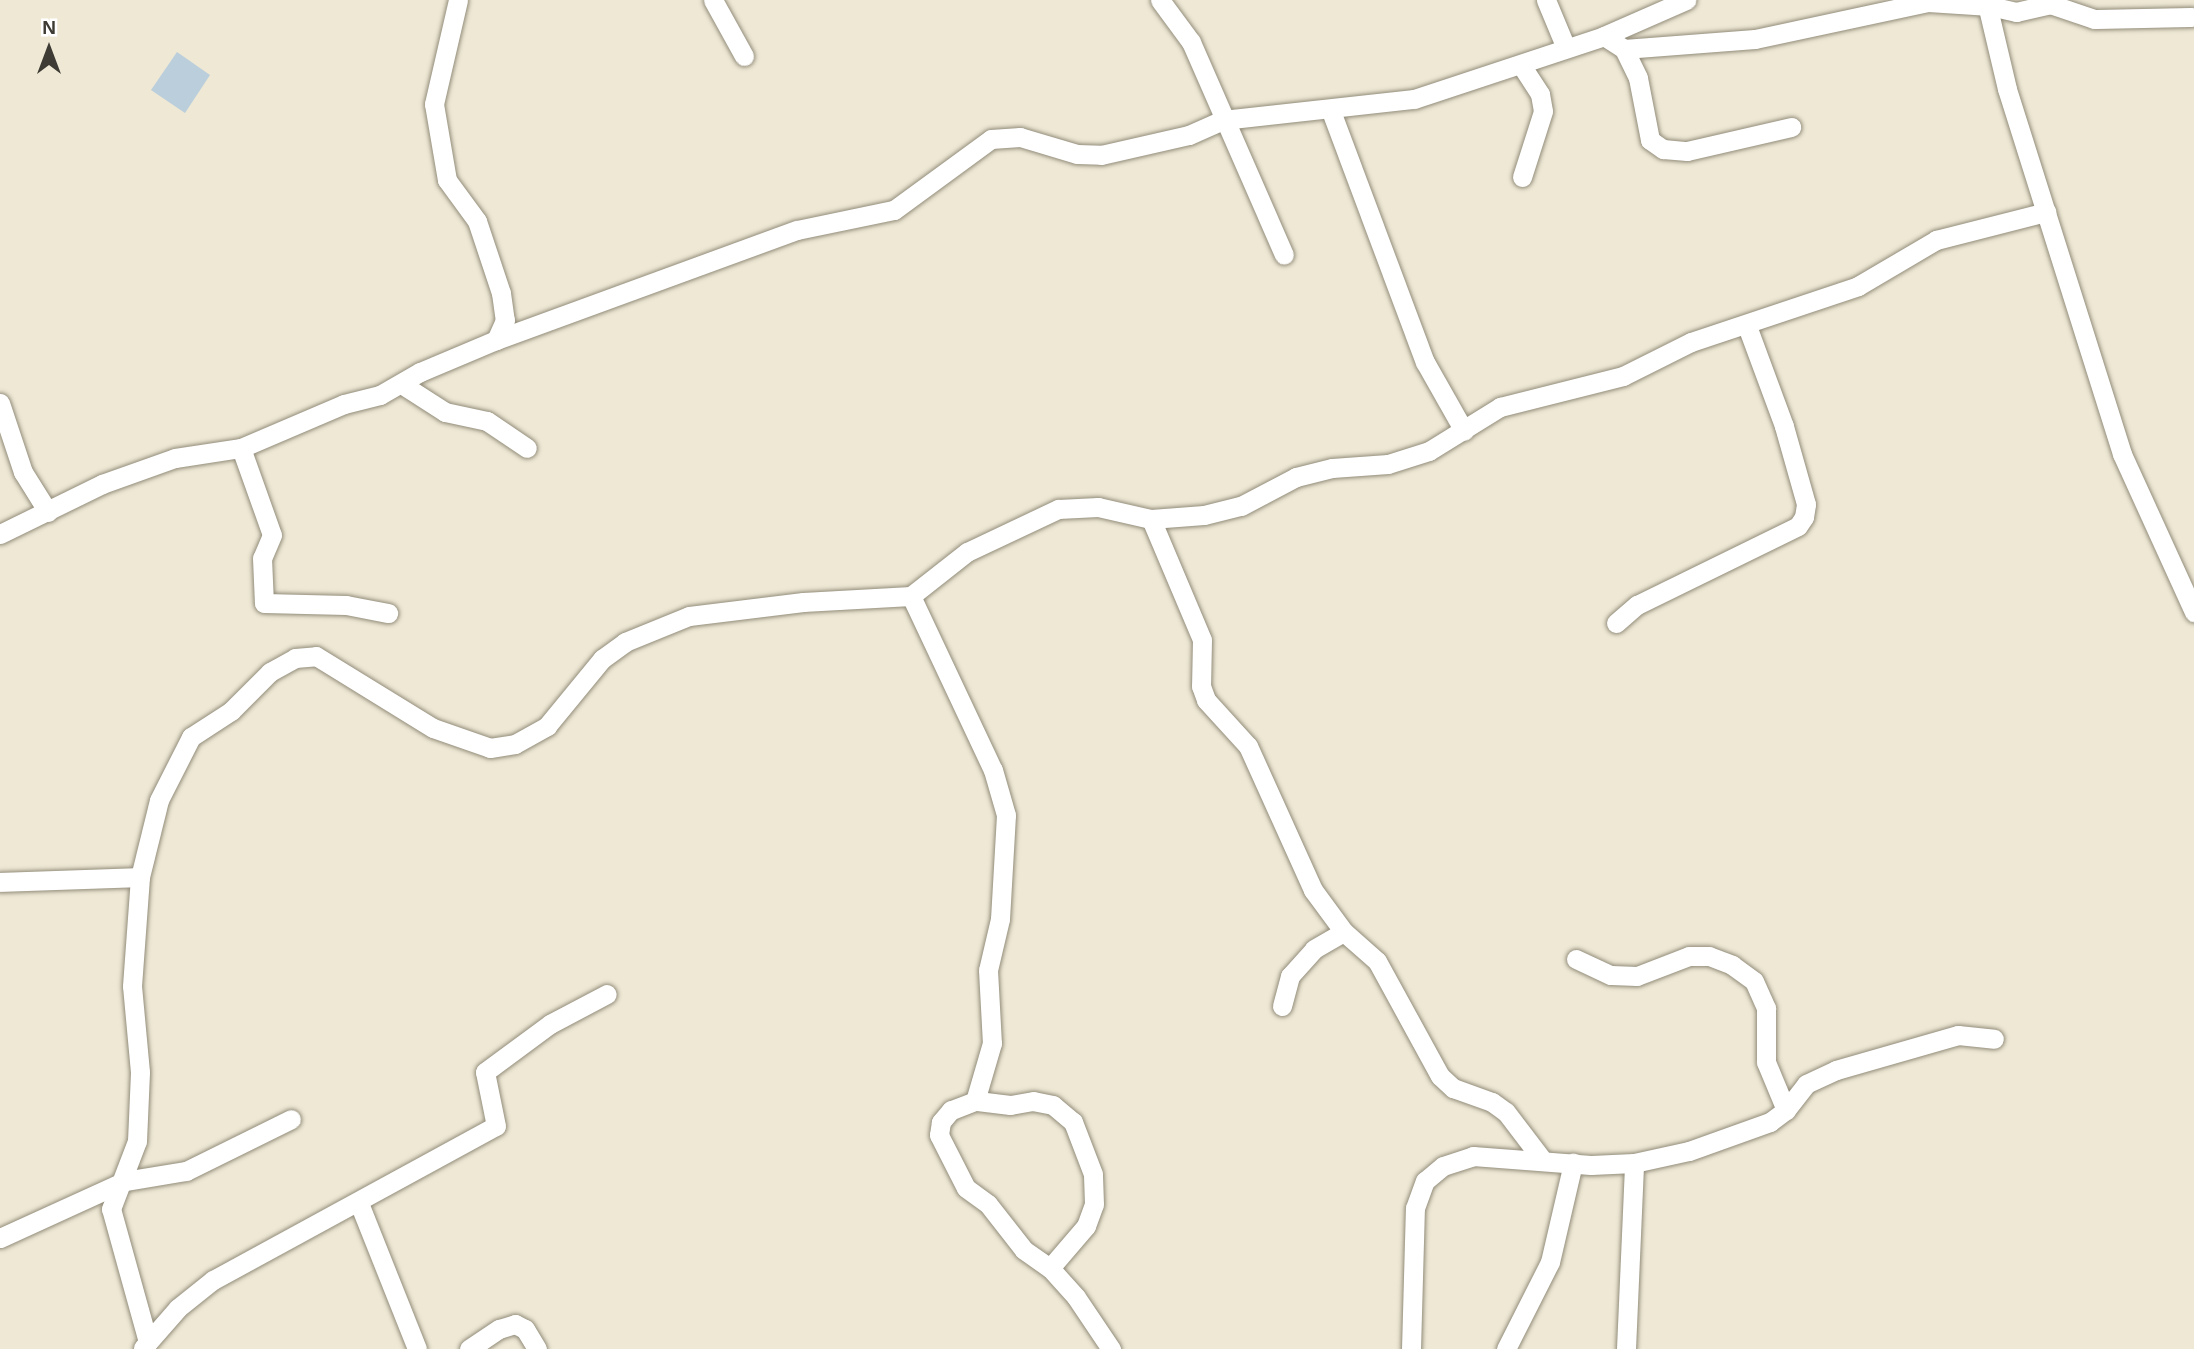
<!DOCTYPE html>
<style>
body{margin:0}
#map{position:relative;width:2194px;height:1349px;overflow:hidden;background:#eee8d5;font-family:Helvetica,sans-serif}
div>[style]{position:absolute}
.building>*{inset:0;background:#bbcedb}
.roads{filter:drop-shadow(0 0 2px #928c7a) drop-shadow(0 0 2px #928c7a)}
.minor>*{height:19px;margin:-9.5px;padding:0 9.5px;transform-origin:9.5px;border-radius:9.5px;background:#fff}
span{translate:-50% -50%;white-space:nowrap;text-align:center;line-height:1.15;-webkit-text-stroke:7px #fff;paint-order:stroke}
.north{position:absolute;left:14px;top:14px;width:70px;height:70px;-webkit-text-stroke:5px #fff;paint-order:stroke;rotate:0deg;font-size:19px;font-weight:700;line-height:28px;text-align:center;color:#3d3b33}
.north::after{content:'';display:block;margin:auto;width:24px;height:32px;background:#3d3b33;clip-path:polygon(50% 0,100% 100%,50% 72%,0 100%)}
</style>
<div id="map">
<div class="building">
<div style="clip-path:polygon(177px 52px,210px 75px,185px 113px,151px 90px)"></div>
</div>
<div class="roads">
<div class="minor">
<div style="left:458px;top:0;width:107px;rotate:103deg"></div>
<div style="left:434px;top:104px;width:77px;rotate:80.3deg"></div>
<div style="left:447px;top:180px;width:51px;rotate:53.8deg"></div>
<div style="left:477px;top:221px;width:76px;rotate:71.6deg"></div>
<div style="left:501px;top:293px;width:27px;rotate:82deg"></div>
<div style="left:505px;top:320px;width:22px;rotate:114deg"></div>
<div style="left:713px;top:0;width:64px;rotate:61deg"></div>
<div style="left:1160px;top:0;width:52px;rotate:53.6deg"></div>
<div style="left:1191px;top:42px;width:232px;rotate:66.4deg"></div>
<div style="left:1546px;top:0;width:52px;rotate:67.4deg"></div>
<div style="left:1986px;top:0;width:91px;rotate:76.7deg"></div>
<div style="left:2007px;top:89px;width:383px;rotate:72.5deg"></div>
<div style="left:2122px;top:454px;width:174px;rotate:65.5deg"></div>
<div style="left:1604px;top:36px;width:24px;rotate:33deg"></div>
<div style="left:1624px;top:49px;width:131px;rotate:-4.4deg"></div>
<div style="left:1755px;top:39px;width:177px;rotate:-12.1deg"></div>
<div style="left:1928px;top:2px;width:62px;rotate:3.7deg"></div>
<div style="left:1990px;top:6px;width:27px;rotate:13deg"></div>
<div style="left:2016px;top:12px;width:35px;rotate:-13deg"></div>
<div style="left:2050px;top:4px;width:46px;rotate:18.8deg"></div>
<div style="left:2094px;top:19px;width:98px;rotate:-1.2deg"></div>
<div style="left:1624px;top:49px;width:32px;rotate:64deg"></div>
<div style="left:1638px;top:78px;width:63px;rotate:79deg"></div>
<div style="left:1650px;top:140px;width:16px;rotate:35deg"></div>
<div style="left:1663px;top:149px;width:24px;rotate:5deg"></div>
<div style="left:1687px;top:151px;width:107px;rotate:-13deg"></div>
<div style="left:1331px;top:111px;width:268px;rotate:69.5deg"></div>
<div style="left:1425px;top:362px;width:79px;rotate:60.5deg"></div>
<div style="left:1522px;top:177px;width:69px;rotate:-72.3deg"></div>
<div style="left:1543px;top:111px;width:17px;rotate:-100deg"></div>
<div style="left:1540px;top:94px;width:33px;rotate:-123deg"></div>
<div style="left:403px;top:385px;width:50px;rotate:32.7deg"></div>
<div style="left:445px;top:412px;width:43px;rotate:12.1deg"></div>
<div style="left:487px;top:421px;width:48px;rotate:34deg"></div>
<div style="left:0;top:403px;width:73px;rotate:71.6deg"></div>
<div style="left:23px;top:472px;width:47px;rotate:58deg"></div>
<div style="left:241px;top:448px;width:92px;rotate:70.4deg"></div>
<div style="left:272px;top:535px;width:25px;rotate:113deg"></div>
<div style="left:262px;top:558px;width:45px;rotate:87.5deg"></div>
<div style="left:264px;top:603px;width:82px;rotate:1.4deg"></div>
<div style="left:346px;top:605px;width:43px;rotate:10.8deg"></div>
<div style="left:1151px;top:519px;width:131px;rotate:67.1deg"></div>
<div style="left:1202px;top:640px;width:46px;rotate:91.2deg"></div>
<div style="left:1201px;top:686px;width:15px;rotate:70deg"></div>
<div style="left:1206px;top:700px;width:62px;rotate:47.6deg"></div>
<div style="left:1248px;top:746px;width:158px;rotate:65.7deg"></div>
<div style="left:1313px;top:890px;width:52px;rotate:53.6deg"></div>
<div style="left:1344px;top:932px;width:44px;rotate:41.3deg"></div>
<div style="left:1377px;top:961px;width:131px;rotate:61.3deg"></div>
<div style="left:1440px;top:1076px;width:18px;rotate:43deg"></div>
<div style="left:1453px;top:1088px;width:41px;rotate:19.7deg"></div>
<div style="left:1492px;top:1102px;width:17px;rotate:36deg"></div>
<div style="left:1506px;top:1112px;width:58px;rotate:52.7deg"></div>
<div style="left:0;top:534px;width:114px;rotate:-26.1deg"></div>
<div style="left:102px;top:484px;width:77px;rotate:-19.6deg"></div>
<div style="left:175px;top:458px;width:67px;rotate:-8.6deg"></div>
<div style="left:241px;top:448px;width:112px;rotate:-23.1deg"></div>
<div style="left:344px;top:404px;width:37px;rotate:-14deg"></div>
<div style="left:380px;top:395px;width:46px;rotate:-29.9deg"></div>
<div style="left:420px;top:372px;width:82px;rotate:-22.8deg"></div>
<div style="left:496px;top:340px;width:320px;rotate:-20.1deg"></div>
<div style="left:797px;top:230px;width:99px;rotate:-11.7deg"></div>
<div style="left:894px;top:210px;width:120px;rotate:-36.2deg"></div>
<div style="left:991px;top:139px;width:29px;rotate:-4deg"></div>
<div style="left:1020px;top:137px;width:59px;rotate:16.6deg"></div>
<div style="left:1077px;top:154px;width:24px;rotate:2deg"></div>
<div style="left:1101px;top:155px;width:90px;rotate:-12.8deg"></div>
<div style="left:1189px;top:135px;width:37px;rotate:-24deg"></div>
<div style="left:1223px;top:120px;width:192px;rotate:-6.3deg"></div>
<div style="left:1414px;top:99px;width:200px;rotate:-18.3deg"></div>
<div style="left:1604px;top:36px;width:90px;rotate:-23.7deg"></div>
<div style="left:911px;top:596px;width:192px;rotate:64.8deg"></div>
<div style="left:993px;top:770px;width:47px;rotate:73.9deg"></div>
<div style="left:1006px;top:815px;width:104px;rotate:93.3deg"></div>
<div style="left:1000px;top:919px;width:52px;rotate:103.2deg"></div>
<div style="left:988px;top:970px;width:73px;rotate:86.9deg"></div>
<div style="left:992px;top:1043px;width:60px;rotate:106.3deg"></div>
<div style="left:1616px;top:623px;width:28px;rotate:-41deg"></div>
<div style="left:1637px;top:605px;width:179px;rotate:-26.1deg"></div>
<div style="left:1798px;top:526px;width:11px;rotate:-56deg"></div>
<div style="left:1804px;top:517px;width:13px;rotate:-81deg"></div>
<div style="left:1806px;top:504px;width:81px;rotate:-105.8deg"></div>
<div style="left:1784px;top:426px;width:107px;rotate:-110.3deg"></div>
<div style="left:0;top:882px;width:140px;rotate:-2deg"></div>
<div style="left:1576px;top:959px;width:38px;rotate:25deg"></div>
<div style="left:1611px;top:975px;width:26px;rotate:2deg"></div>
<div style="left:1637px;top:976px;width:56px;rotate:-21deg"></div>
<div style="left:1689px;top:956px;width:20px"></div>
<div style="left:1709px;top:956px;width:25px;rotate:21deg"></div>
<div style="left:1732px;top:965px;width:27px;rotate:36deg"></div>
<div style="left:1754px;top:981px;width:30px;rotate:66deg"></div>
<div style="left:1766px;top:1008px;width:54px;rotate:90deg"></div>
<div style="left:1766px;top:1062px;width:52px;rotate:67.4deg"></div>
<div style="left:1282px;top:1006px;width:31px;rotate:-75deg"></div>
<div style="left:1290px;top:976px;width:36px;rotate:-48deg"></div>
<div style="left:1314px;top:949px;width:34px;rotate:-30deg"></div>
<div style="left:359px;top:1203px;width:157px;rotate:68.3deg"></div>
<div style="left:0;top:1238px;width:137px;rotate:-24.5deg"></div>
<div style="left:125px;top:1181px;width:62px;rotate:-9.3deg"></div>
<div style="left:186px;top:1171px;width:117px;rotate:-26.3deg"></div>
<div style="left:1050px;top:1268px;width:55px;rotate:-49.4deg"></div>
<div style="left:1086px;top:1226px;width:23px;rotate:-70deg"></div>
<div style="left:1094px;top:1204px;width:30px;rotate:-92deg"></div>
<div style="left:1093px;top:1174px;width:56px;rotate:-111deg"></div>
<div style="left:1073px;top:1122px;width:26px;rotate:-140deg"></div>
<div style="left:1053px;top:1105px;width:20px;rotate:-169deg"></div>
<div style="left:1033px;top:1101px;width:23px;rotate:170deg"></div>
<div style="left:1010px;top:1105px;width:35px;rotate:-173deg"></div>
<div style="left:975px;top:1101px;width:26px;rotate:159deg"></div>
<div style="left:951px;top:1110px;width:16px;rotate:130deg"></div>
<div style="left:941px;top:1122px;width:13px;rotate:99deg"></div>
<div style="left:939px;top:1135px;width:59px;rotate:63deg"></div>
<div style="left:966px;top:1188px;width:27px;rotate:36deg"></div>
<div style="left:988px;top:1204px;width:58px;rotate:52deg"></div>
<div style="left:1024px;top:1250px;width:32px;rotate:35deg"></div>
<div style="left:1050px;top:1268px;width:39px;rotate:48deg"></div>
<div style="left:1076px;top:1297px;width:63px;rotate:56.1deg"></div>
<div style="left:148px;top:1342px;width:138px;rotate:-105.5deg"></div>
<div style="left:111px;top:1209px;width:73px;rotate:-69.1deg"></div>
<div style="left:137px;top:1141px;width:69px;rotate:-87.5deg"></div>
<div style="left:140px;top:1072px;width:86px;rotate:-95.3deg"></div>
<div style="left:132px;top:986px;width:109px;rotate:-85.8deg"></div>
<div style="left:140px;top:877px;width:79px;rotate:-76.1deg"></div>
<div style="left:159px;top:800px;width:71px;rotate:-63.1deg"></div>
<div style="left:191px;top:737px;width:48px;rotate:-33deg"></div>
<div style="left:231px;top:711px;width:55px;rotate:-45deg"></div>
<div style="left:270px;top:672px;width:29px;rotate:-29deg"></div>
<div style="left:295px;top:658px;width:21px;rotate:-5deg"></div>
<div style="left:316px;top:656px;width:137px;rotate:31.6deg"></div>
<div style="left:433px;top:728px;width:60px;rotate:19.3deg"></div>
<div style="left:490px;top:748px;width:25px;rotate:-9deg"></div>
<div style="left:515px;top:744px;width:37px;rotate:-29deg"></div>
<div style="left:547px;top:726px;width:87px;rotate:-50.6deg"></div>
<div style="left:602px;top:659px;width:29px;rotate:-36deg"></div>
<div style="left:625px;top:642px;width:69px;rotate:-22.1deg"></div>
<div style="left:689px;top:616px;width:115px;rotate:-7deg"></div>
<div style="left:803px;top:602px;width:108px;rotate:-3.2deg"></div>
<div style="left:911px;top:596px;width:71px;rotate:-38.2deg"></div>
<div style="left:967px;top:552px;width:101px;rotate:-25.3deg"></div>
<div style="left:1058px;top:509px;width:40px;rotate:-2.9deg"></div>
<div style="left:1098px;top:507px;width:54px;rotate:12.8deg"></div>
<div style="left:1151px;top:519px;width:53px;rotate:-4.3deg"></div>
<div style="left:1204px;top:515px;width:38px;rotate:-14deg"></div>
<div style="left:1241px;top:506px;width:62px;rotate:-27.8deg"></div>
<div style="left:1296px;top:477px;width:37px;rotate:-14deg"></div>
<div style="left:1332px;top:468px;width:56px;rotate:-4.1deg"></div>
<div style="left:1388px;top:464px;width:43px;rotate:-17.6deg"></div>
<div style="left:1429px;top:451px;width:84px;rotate:-31.8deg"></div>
<div style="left:1500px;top:407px;width:127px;rotate:-14.1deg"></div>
<div style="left:1623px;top:376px;width:76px;rotate:-26.6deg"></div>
<div style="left:1691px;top:342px;width:176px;rotate:-18.5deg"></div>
<div style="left:1858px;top:286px;width:91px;rotate:-30.5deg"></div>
<div style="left:1936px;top:240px;width:114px;rotate:-14.3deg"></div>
<div style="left:143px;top:1348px;width:53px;rotate:-48.8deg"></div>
<div style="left:178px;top:1308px;width:45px;rotate:-38.7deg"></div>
<div style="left:213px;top:1280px;width:322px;rotate:-28.6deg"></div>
<div style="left:496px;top:1126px;width:55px;rotate:-101.5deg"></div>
<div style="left:485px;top:1072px;width:81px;rotate:-36.4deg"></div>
<div style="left:550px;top:1024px;width:64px;rotate:-27.8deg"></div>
<div style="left:469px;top:1349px;width:36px;rotate:-34deg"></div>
<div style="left:499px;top:1329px;width:17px;rotate:-17deg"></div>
<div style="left:515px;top:1324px;width:11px;rotate:27deg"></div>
<div style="left:525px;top:1329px;width:23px;rotate:59deg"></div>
<div style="left:1411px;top:1349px;width:141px;rotate:-88.4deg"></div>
<div style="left:1415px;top:1208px;width:29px;rotate:-70deg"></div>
<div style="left:1425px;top:1181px;width:23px;rotate:-40deg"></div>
<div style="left:1443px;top:1166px;width:32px;rotate:-18deg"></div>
<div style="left:1473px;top:1156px;width:118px;rotate:4.4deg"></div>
<div style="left:1591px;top:1165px;width:43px;rotate:-2.7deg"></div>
<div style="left:1634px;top:1163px;width:56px;rotate:-12.3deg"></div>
<div style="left:1689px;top:1151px;width:86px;rotate:-19.7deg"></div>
<div style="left:1770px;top:1122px;width:20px;rotate:-37deg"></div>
<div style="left:1786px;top:1110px;width:33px;rotate:-52deg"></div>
<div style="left:1806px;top:1084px;width:33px;rotate:-25deg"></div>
<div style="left:1836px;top:1070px;width:127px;rotate:-16deg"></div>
<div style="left:1958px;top:1035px;width:36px;rotate:6deg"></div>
<div style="left:1506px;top:1349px;width:97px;rotate:-63.2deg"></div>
<div style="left:1550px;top:1262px;width:102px;rotate:-76.9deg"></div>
<div style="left:1626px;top:1349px;width:186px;rotate:-87.5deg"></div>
</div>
</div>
<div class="north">N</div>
</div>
